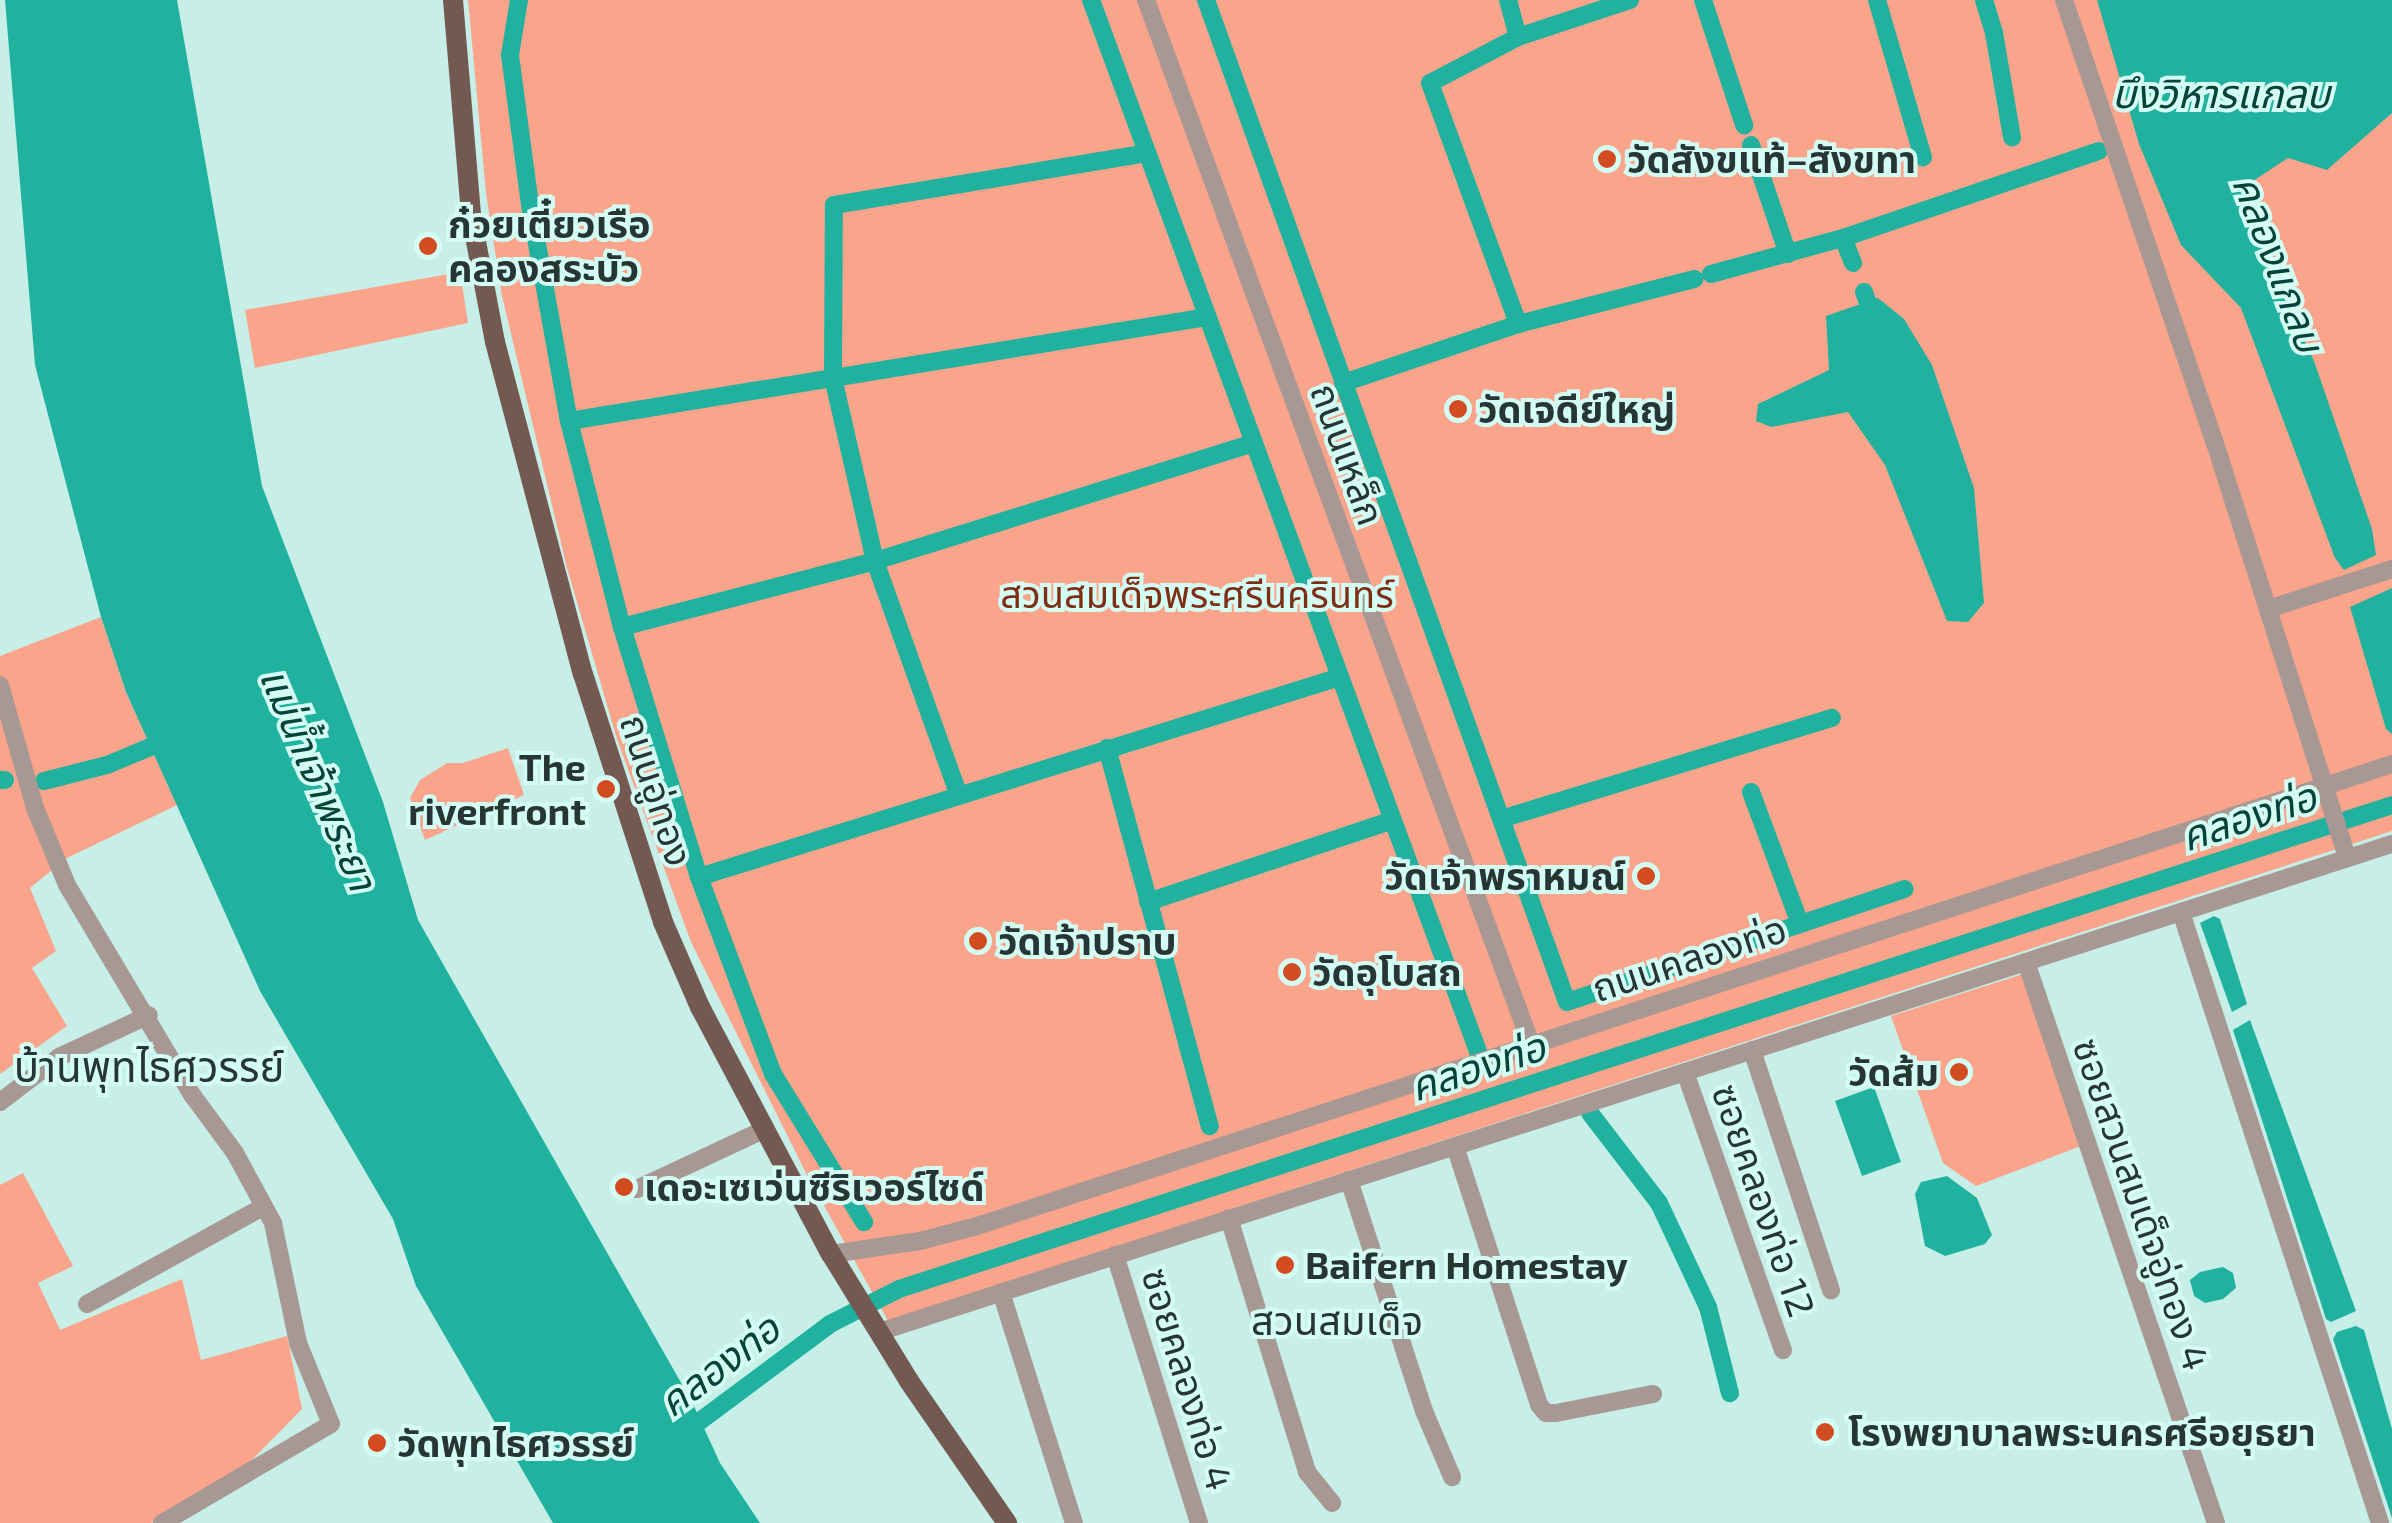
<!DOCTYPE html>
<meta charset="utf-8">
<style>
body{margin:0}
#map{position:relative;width:2392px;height:1523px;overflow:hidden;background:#c7efe7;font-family:"Exo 2","Noto Sans Thai",sans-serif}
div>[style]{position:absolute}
.green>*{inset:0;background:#faa48b}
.water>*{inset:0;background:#20b29f}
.canal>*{height:18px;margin:-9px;padding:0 9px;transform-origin:9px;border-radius:9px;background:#20b29f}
.minor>*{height:18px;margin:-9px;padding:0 9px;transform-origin:9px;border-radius:9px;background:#a79894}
.major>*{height:20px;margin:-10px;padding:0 10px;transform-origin:10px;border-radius:10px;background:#735951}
.dots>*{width:28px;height:28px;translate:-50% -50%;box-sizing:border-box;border:5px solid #d4fdf4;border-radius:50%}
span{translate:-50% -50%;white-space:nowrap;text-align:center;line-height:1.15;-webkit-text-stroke:8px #d4fdf4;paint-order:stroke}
.poi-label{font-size:38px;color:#273633;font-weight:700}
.left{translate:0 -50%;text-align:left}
.right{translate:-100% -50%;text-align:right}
.street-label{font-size:38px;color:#273633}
.park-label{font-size:38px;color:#7f2e16}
.water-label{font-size:40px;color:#04423a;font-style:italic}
.neighbourhood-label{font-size:40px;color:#273633}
.quarter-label{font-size:42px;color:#273633}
</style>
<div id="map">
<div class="green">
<div style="clip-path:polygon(468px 0,2392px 0,2392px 831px,888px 1321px,806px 1173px,691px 942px,617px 739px,567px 568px,502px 296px,486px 193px)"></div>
<div style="clip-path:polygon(460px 272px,468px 323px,255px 368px,245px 310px)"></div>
<div style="clip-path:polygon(101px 617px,126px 692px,177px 805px,67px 858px,30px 888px,56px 951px,32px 968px,67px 1026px,0 1074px,0 656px)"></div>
<div style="clip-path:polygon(508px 748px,524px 795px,425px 840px,410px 798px,420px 780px,447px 763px,463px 763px)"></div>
<div style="clip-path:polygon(2023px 974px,2081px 1146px,1976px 1186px,1943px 1163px,1891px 1016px)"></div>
<div style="clip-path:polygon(23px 1173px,73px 1266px,38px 1283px,60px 1330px,182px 1279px,201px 1360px,287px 1336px,302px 1409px,249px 1463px,151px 1523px,0 1523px,0 1185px)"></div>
</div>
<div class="water">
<div style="clip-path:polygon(5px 0,177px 0,262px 486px,383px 802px,418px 920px,692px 1402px,720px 1463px,760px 1523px,553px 1523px,416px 1286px,393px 1219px,260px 991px,126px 692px,101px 617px,35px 365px)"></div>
<div style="clip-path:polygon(2097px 0,2392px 0,2392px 113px,2327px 170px,2288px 158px,2247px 185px,2282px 294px,2314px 361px,2372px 529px,2376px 555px,2344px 570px,2335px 558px,2241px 308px,2181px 245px,2139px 144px)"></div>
<div style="clip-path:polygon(1878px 298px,1904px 319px,1932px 365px,1974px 488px,1984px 603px,1968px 622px,1947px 621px,1885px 465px,1848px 412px,1771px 427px,1756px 421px,1758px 404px,1829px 370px,1826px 316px)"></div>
<div style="clip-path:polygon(2392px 588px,2392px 734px,2386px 729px,2350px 607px)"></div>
<div style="clip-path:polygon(2214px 916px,2220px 919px,2247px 1004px,2232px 1012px,2200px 923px)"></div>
<div style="clip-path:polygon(2250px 1020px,2356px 1311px,2331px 1322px,2326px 1319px,2233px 1030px)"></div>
<div style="clip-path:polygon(1874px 1087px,1901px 1162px,1862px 1176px,1835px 1101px)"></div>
<div style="clip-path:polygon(1947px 1176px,1977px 1198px,1992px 1235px,1985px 1244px,1945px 1256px,1925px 1246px,1915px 1194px,1921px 1182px)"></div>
<div style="clip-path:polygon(2223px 1267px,2233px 1273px,2236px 1288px,2223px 1299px,2205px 1303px,2194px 1296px,2190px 1280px,2200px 1272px)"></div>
<div style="clip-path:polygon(2356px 1326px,2364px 1330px,2392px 1429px,2392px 1518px,2333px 1339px,2337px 1332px)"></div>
</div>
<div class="canal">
<div style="left:519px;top:0;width:56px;rotate:99.3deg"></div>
<div style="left:510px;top:55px;width:151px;rotate:82.4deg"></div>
<div style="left:530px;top:205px;width:219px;rotate:79.8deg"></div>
<div style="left:569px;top:421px;width:213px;rotate:75.6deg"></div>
<div style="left:622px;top:627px;width:262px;rotate:72.9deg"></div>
<div style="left:699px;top:877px;width:210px;rotate:69.4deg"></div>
<div style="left:773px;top:1074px;width:174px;rotate:58.4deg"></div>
<div style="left:1091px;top:0;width:1123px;rotate:69.79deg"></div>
<div style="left:1206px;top:0;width:1065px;rotate:70.19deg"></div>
<div style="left:1567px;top:1002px;width:356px;rotate:-18.5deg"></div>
<div style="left:1508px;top:0;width:38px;rotate:75deg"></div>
<div style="left:1518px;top:37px;width:99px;rotate:152.4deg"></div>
<div style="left:1430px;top:83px;width:257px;rotate:69.9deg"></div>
<div style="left:1518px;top:324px;width:182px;rotate:-14.3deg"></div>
<div style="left:1703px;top:0;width:132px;rotate:71.8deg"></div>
<div style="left:1877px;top:0;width:164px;rotate:73.7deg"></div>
<div style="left:1984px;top:0;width:34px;rotate:73deg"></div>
<div style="left:1994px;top:33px;width:106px;rotate:80.2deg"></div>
<div style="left:1518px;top:37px;width:118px;rotate:-18.3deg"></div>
<div style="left:1751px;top:145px;width:115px;rotate:71.3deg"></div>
<div style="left:1843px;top:238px;width:27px;rotate:68deg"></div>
<div style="left:1711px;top:274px;width:137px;rotate:-15.3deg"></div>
<div style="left:1843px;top:238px;width:270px;rotate:-18.8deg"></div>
<div style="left:1864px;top:292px;width:32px;rotate:70deg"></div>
<div style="left:1343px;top:383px;width:185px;rotate:-18.6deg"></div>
<div style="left:569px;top:421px;width:646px;rotate:-9.26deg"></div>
<div style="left:622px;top:627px;width:261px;rotate:-14.6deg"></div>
<div style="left:875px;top:561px;width:397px;rotate:-17.3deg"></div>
<div style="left:1107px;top:748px;width:392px;rotate:74.8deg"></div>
<div style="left:0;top:780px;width:5px"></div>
<div style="left:44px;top:781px;width:65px;rotate:-14.3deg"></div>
<div style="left:107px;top:765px;width:70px;rotate:-22.6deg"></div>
<div style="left:1751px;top:792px;width:141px;rotate:69.6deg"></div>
<div style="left:958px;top:793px;width:246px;rotate:-109.7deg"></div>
<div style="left:875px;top:561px;width:189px;rotate:-102.9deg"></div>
<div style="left:833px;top:377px;width:172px;rotate:-89.7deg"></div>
<div style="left:834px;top:205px;width:317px;rotate:-9.4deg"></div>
<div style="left:1501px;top:819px;width:346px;rotate:-17deg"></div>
<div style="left:699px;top:877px;width:671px;rotate:-17.33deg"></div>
<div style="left:1148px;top:902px;width:258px;rotate:-18.5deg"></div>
<div style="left:1590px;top:1113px;width:113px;rotate:52.5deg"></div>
<div style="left:1659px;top:1203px;width:115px;rotate:64.8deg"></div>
<div style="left:1708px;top:1307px;width:89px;rotate:75.7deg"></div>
<div style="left:684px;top:1433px;width:182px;rotate:-36.7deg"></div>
<div style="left:830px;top:1324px;width:77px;rotate:-26.9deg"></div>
<div style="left:899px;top:1289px;width:1569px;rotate:-17.96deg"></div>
</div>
<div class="minor">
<div style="left:1146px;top:0;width:1113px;rotate:69.76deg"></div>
<div style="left:2064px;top:0;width:485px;rotate:71.2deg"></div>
<div style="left:2220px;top:459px;width:419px;rotate:72.3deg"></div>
<div style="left:2268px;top:609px;width:130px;rotate:-17.9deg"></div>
<div style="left:0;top:685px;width:128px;rotate:74.1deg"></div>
<div style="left:35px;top:808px;width:83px;rotate:67.4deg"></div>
<div style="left:67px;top:885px;width:246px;rotate:59.2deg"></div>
<div style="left:193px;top:1096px;width:71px;rotate:53.6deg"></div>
<div style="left:235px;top:1153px;width:80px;rotate:61.5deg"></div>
<div style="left:273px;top:1223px;width:123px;rotate:78.2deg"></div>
<div style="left:298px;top:1343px;width:87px;rotate:67.8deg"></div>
<div style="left:331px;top:1424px;width:196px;rotate:149.6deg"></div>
<div style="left:2181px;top:912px;width:643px;rotate:71.96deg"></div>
<div style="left:2026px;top:962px;width:592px;rotate:71.29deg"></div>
<div style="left:1752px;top:1050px;width:253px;rotate:71.8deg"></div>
<div style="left:1685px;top:1072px;width:295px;rotate:70.6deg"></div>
<div style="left:0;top:1102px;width:74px;rotate:-37.3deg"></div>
<div style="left:59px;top:1057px;width:99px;rotate:-25deg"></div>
<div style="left:1455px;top:1146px;width:272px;rotate:72deg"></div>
<div style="left:1539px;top:1405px;width:11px;rotate:49deg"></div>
<div style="left:1546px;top:1413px;width:10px"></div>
<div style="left:1556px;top:1413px;width:99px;rotate:-11.1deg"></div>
<div style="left:1349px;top:1180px;width:243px;rotate:72deg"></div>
<div style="left:1424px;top:1411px;width:72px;rotate:67deg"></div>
<div style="left:637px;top:1189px;width:139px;rotate:-25.1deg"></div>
<div style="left:1229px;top:1218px;width:266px;rotate:72.9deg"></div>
<div style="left:1307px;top:1472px;width:40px;rotate:51deg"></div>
<div style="left:831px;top:1254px;width:90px;rotate:-8.3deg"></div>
<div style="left:920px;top:1241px;width:59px;rotate:-14.7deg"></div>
<div style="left:977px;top:1226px;width:1489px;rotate:-18.08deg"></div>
<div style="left:1115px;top:1255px;width:281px;rotate:72.6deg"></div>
<div style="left:1001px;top:1292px;width:242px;rotate:72.5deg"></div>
<div style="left:87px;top:1304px;width:201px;rotate:-28.9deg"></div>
<div style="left:879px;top:1332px;width:1590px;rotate:-17.88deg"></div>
</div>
<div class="major">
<div style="left:453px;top:0;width:216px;rotate:85.2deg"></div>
<div style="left:471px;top:215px;width:129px;rotate:79.3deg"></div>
<div style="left:495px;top:342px;width:343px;rotate:75.2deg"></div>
<div style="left:583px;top:674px;width:261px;rotate:72.1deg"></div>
<div style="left:663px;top:922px;width:93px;rotate:66.5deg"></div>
<div style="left:700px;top:1007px;width:280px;rotate:62.1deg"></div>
<div style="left:831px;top:1254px;width:149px;rotate:58.4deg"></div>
<div style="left:909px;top:1381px;width:173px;rotate:55.4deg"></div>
</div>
<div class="dots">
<div style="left:1607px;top:159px;background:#d34b20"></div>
<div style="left:428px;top:246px;background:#d34b20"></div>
<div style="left:1458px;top:409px;background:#d34b20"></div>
<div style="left:606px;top:789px;background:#d34b20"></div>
<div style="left:1646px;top:876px;background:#d34b20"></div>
<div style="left:978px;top:941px;background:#d34b20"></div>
<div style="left:1292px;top:972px;background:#d34b20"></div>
<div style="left:1959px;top:1072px;background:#d34b20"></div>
<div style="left:624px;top:1187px;background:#d34b20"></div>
<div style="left:1285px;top:1265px;background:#d34b20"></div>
<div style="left:1825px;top:1432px;background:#d34b20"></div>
<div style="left:377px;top:1443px;background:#d34b20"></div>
</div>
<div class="poi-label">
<span class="left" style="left:1627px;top:159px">วัดสังขแท้–สังขทา</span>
<span class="left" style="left:448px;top:246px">ก๋วยเตี๋ยวเรือ<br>คลองสระบัว</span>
<span class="left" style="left:1478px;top:409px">วัดเจดีย์ใหญ่</span>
<span class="right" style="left:586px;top:789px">The<br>riverfront</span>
<span class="right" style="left:1626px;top:876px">วัดเจ้าพราหมณ์</span>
<span class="left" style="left:998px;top:941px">วัดเจ้าปราบ</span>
<span class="left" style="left:1312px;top:972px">วัดอุโบสถ</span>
<span class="right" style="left:1939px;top:1072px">วัดส้ม</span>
<span class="left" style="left:644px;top:1187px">เดอะเซเว่นซีริเวอร์ไซด์</span>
<span class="left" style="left:1305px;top:1265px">Baifern Homestay</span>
<span class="left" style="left:1848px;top:1432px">โรงพยาบาลพระนครศรีอยุธยา</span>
<span class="left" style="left:397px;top:1443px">วัดพุทไธศวรรย์</span>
</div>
<div class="street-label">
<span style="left:1348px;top:454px;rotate:70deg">ถนนเหล็ก</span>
<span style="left:657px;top:790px;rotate:72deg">ถนนอู่ทอง</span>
<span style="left:1689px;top:958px;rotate:-18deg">ถนนคลองท่อ</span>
<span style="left:1764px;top:1200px;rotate:71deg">ซอยคลองท่อ 12</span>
<span style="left:2142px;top:1204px;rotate:71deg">ซอยสวนสมเด็จอู่ทอง 4</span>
<span style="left:1188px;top:1379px;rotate:73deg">ซอยคลองท่อ 4</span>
</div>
<div class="park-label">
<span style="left:1197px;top:594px">สวนสมเด็จพระศรีนครินทร์</span>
</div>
<div class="water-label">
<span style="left:2221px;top:92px">บึงวิหารแกลบ</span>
<span style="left:2280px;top:263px;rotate:69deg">คลองแกลบ</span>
<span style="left:320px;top:778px;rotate:67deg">แม่น้ำเจ้าพระยา</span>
<span style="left:2248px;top:815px;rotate:-18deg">คลองท่อ</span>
<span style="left:1477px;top:1065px;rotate:-18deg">คลองท่อ</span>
<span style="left:718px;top:1364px;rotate:-37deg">คลองท่อ</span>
</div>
<div class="neighbourhood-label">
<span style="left:1337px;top:1319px">สวนสมเด็จ</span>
</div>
<div class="quarter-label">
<span style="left:149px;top:1065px">บ้านพุทไธศวรรย์</span>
</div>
</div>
